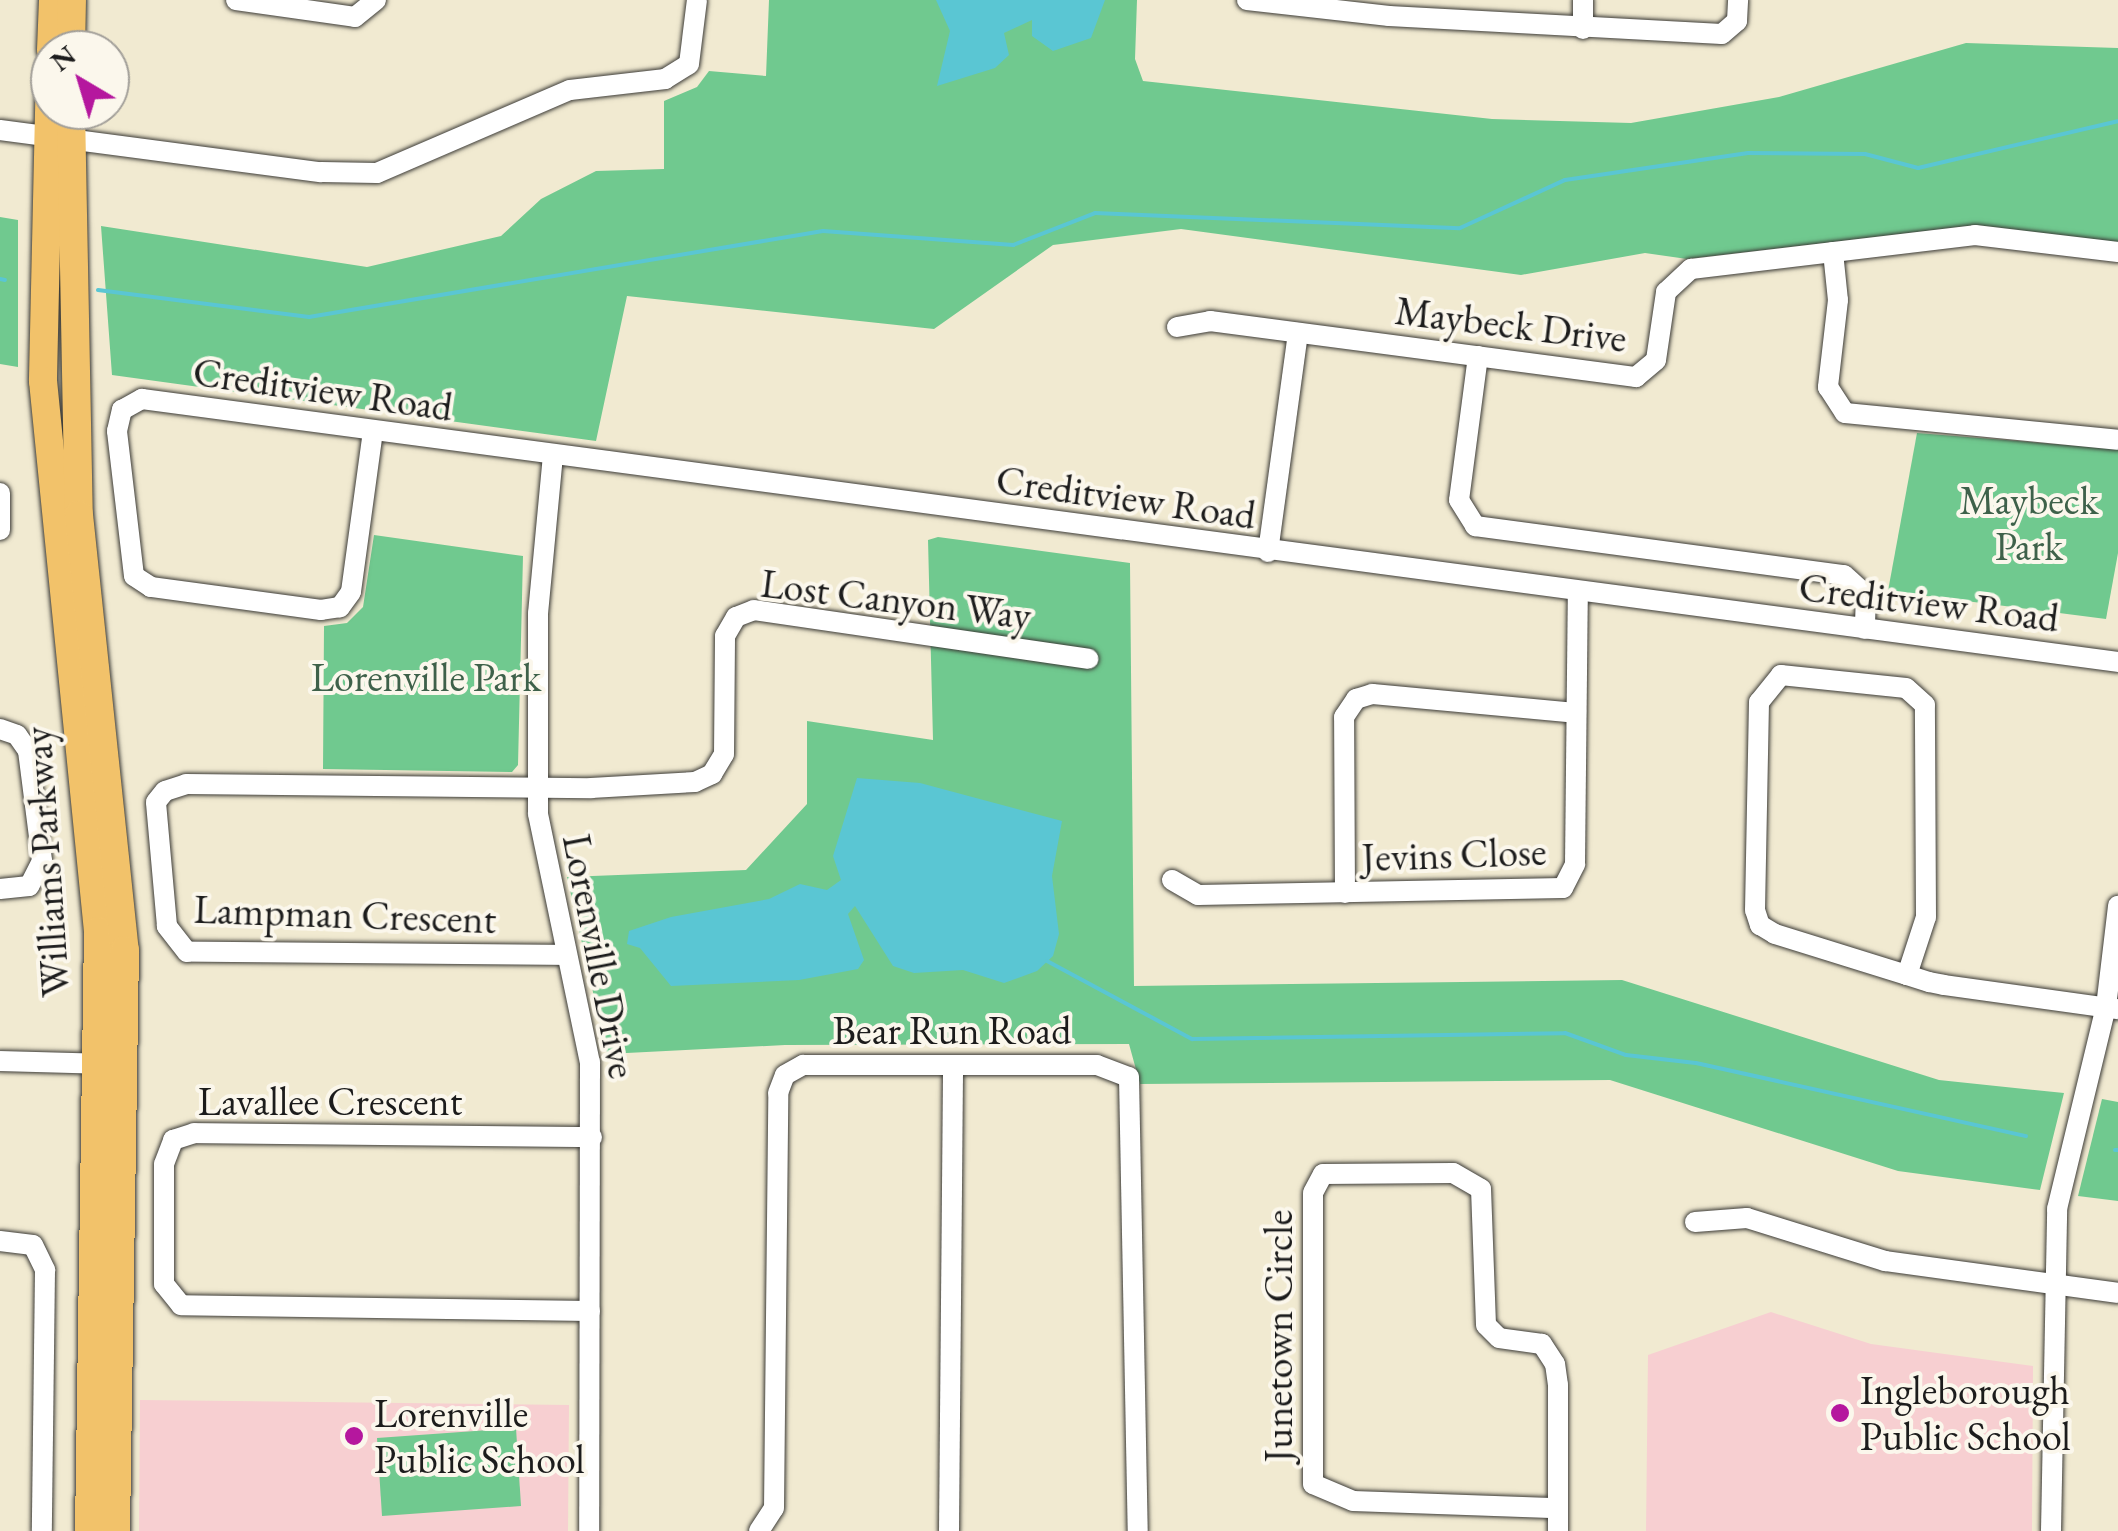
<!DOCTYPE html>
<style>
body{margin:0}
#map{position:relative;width:2118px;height:1531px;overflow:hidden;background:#f1ead1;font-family:"EB Garamond",serif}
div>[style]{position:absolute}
.built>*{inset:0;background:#f7cfd1}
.green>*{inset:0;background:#70c98f}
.water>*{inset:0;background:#5ac6d3}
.stream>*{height:4px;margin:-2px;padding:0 2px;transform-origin:2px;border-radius:2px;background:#5ac6d3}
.roads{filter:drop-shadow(0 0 2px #3c3b37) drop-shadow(0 0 2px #3c3b37)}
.minor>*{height:20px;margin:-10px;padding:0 10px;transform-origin:10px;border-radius:10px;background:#fff}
.major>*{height:28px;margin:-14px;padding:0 14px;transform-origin:14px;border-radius:14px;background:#f2c26a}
.dots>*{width:28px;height:28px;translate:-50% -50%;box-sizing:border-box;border:5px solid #fbf7ec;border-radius:50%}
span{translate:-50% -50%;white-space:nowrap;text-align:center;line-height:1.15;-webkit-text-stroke:8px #fbf7ec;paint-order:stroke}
.street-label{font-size:40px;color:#1c1c1c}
.park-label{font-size:40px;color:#3e614a}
.poi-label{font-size:40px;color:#1c1c1c}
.left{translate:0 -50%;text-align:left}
.north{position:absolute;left:30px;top:30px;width:100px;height:100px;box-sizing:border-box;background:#fbf7ec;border:2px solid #a29f99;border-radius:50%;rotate:322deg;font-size:28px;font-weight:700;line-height:40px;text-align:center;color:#1c1c1c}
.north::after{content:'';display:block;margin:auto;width:35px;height:45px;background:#b5179e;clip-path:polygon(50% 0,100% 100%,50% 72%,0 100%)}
</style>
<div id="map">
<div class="built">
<div style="clip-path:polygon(1771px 1312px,1871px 1344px,2033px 1366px,2032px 1531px,1646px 1531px,1648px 1355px)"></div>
<div style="clip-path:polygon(140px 1400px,569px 1405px,568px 1531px,139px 1531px)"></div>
</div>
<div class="green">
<div style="clip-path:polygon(769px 0,1137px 0,1135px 59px,1143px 81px,1492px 119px,1631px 123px,1779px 97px,1966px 43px,2118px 48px,2118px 243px,1970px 226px,1687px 259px,1645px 253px,1521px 275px,1181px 229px,1053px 245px,934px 329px,627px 296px,596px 441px,112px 375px,101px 226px,367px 267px,501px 236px,541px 199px,596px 171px,664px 169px,664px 101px,697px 87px,709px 71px,766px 76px)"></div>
<div style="clip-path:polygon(0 217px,18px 220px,18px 367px,0 364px)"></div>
<div style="clip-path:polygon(1917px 433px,2118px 449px,2118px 553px,2106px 619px,1888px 591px)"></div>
<div style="clip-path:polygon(374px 535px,523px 556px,518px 765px,512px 772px,323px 769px,324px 626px,347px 623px,363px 607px)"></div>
<div style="clip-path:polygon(938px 537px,1130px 563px,1134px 986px,1622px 980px,1939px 1080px,2064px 1093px,2040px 1190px,1898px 1171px,1610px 1080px,1140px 1084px,1129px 1044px,785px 1045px,607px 1054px,567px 877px,746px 870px,807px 804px,807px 721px,933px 740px,928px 540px)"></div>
<div style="clip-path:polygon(2102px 1099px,2118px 1102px,2118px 1201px,2078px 1196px)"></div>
<div style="clip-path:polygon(516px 1428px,521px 1506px,382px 1516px,377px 1438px)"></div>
</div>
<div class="water">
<div style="clip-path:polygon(936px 0,1105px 0,1091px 38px,1053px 51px,1032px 36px,1032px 20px,1004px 33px,1009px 55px,995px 68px,937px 86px,950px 31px)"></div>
<div style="clip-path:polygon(857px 778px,920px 783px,1062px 821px,1052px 876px,1059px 934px,1053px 956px,1037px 971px,1004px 983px,963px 970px,914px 973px,893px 966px,855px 906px,848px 914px,864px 960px,858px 969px,799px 980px,671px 986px,640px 948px,627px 944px,629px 931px,671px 917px,769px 899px,800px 884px,827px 890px,841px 880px,833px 856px)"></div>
</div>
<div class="stream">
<div style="left:0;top:279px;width:5px;rotate:11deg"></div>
<div style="left:98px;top:290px;width:213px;rotate:7.3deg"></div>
<div style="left:309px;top:317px;width:521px;rotate:-9.5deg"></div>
<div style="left:823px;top:231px;width:191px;rotate:4.2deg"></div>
<div style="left:1013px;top:245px;width:88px;rotate:-21.3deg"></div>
<div style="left:1095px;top:213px;width:365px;rotate:2.4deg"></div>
<div style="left:1460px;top:228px;width:115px;rotate:-24.6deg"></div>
<div style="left:1565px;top:180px;width:185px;rotate:-8.4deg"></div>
<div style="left:1748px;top:153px;width:117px;rotate:0.5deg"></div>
<div style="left:1865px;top:154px;width:55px;rotate:14.8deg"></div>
<div style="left:1918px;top:168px;width:205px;rotate:-13.2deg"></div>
<div style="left:1047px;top:961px;width:165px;rotate:28.3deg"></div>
<div style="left:1192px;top:1039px;width:373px;rotate:-0.9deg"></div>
<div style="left:1565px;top:1033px;width:65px;rotate:19.8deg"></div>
<div style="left:1626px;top:1055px;width:70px;rotate:6.5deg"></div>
<div style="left:1696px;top:1063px;width:338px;rotate:12.5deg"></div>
<div style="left:2115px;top:1150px;width:3px"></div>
</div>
<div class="roads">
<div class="minor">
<div style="left:236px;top:0;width:120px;rotate:8.1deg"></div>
<div style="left:355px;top:17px;width:27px;rotate:-39deg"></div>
<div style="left:1247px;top:0;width:143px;rotate:6.4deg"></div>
<div style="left:1389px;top:16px;width:333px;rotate:3.1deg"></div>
<div style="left:1722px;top:34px;width:20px;rotate:-41deg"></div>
<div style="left:1737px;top:21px;width:21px;rotate:-87deg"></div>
<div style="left:1583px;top:29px;width:29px;rotate:-90deg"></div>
<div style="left:0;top:130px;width:324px;rotate:7.5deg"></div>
<div style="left:321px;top:172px;width:56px;rotate:1deg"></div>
<div style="left:377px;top:173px;width:210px;rotate:-23.3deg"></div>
<div style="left:570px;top:90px;width:96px;rotate:-6.6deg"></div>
<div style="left:665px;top:79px;width:28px;rotate:-32deg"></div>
<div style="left:689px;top:64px;width:64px;rotate:-82.9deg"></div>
<div style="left:1833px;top:252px;width:48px;rotate:84.1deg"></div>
<div style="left:1838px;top:300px;width:88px;rotate:96.6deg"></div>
<div style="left:1828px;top:387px;width:31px;rotate:57deg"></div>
<div style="left:1845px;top:413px;width:274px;rotate:5.6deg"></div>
<div style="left:1177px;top:327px;width:34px;rotate:-10deg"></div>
<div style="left:1210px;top:321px;width:430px;rotate:7.5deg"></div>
<div style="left:1636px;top:377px;width:26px;rotate:-40deg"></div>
<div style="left:1656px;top:360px;width:69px;rotate:-81.6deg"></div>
<div style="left:1666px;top:292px;width:34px;rotate:-43deg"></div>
<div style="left:1691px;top:269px;width:286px;rotate:-6.8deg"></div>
<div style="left:1975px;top:235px;width:144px;rotate:6.8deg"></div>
<div style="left:1478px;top:356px;width:145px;rotate:97.5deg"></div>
<div style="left:1459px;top:500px;width:31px;rotate:58deg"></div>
<div style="left:1475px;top:526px;width:372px;rotate:7.6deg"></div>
<div style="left:1844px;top:575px;width:30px;rotate:42deg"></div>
<div style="left:1866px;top:595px;width:34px;rotate:92deg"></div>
<div style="left:373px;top:431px;width:162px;rotate:97.8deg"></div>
<div style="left:351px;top:592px;width:19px;rotate:126deg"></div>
<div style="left:340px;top:607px;width:19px;rotate:171deg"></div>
<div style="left:321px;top:610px;width:172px;rotate:-172.3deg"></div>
<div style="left:151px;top:587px;width:20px;rotate:-147deg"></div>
<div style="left:134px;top:576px;width:146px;rotate:-96.7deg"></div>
<div style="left:117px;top:431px;width:22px;rotate:-77deg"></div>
<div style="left:122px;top:410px;width:23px;rotate:-29deg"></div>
<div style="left:142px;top:399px;width:1993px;rotate:7.58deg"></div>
<div style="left:553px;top:455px;width:159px;rotate:95.4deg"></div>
<div style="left:538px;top:613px;width:201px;rotate:90deg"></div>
<div style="left:538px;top:814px;width:253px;rotate:78.2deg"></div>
<div style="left:590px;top:1062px;width:469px;rotate:90.1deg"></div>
<div style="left:0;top:493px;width:37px;rotate:90deg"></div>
<div style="left:1268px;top:552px;width:221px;rotate:-82.2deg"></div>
<div style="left:0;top:729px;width:18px;rotate:19deg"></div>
<div style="left:17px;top:735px;width:19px;rotate:55deg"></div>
<div style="left:28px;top:751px;width:111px;rotate:82.7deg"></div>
<div style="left:42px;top:861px;width:28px;rotate:117deg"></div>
<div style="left:29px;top:886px;width:29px;rotate:174deg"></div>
<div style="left:1172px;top:880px;width:30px;rotate:30deg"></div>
<div style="left:1198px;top:895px;width:365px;rotate:-1.1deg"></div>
<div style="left:1563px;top:888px;width:27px;rotate:-63deg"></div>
<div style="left:1575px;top:864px;width:273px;rotate:-89.4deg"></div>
<div style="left:1345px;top:893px;width:176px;rotate:-90.3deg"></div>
<div style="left:1344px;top:717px;width:22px;rotate:-56deg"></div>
<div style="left:1356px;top:699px;width:17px;rotate:-17deg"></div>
<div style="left:1372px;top:694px;width:205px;rotate:5.3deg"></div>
<div style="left:565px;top:955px;width:378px;rotate:-179.5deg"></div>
<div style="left:187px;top:952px;width:33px;rotate:-128deg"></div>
<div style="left:167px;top:926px;width:124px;rotate:-95.1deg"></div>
<div style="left:156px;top:802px;width:14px;rotate:-51deg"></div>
<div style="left:165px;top:791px;width:22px;rotate:-18deg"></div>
<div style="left:186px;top:784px;width:405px;rotate:0.6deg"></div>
<div style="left:591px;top:788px;width:104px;rotate:-3.3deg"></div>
<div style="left:695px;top:782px;width:19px;rotate:-25deg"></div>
<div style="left:712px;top:774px;width:23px;rotate:-59deg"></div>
<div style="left:724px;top:754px;width:118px;rotate:-89.5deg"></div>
<div style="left:725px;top:636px;width:22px;rotate:-60deg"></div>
<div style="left:736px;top:617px;width:19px;rotate:-21deg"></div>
<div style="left:754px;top:610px;width:338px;rotate:8.3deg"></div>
<div style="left:1907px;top:975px;width:61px;rotate:-71.9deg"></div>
<div style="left:1926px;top:917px;width:212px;rotate:-90.3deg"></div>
<div style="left:1925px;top:705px;width:25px;rotate:-138deg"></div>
<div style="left:1906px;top:688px;width:126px;rotate:-174.1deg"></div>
<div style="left:1781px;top:675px;width:35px;rotate:129deg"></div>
<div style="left:1759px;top:702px;width:208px;rotate:91.1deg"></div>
<div style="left:1755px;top:910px;width:16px;rotate:72deg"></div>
<div style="left:1760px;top:925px;width:17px;rotate:31deg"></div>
<div style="left:1775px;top:934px;width:138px;rotate:17.3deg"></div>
<div style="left:1907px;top:975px;width:23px;rotate:18deg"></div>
<div style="left:1929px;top:982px;width:15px;rotate:11deg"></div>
<div style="left:1944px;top:985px;width:176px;rotate:7.9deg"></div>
<div style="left:0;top:1061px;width:108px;rotate:1.6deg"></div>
<div style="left:1695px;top:1222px;width:52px;rotate:-4.4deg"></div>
<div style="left:1747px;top:1218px;width:145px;rotate:17.3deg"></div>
<div style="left:1885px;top:1261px;width:235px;rotate:7.8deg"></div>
<div style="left:0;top:1241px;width:33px;rotate:7deg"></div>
<div style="left:33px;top:1245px;width:28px;rotate:64deg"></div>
<div style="left:45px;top:1270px;width:261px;rotate:90.7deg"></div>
<div style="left:590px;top:1311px;width:409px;rotate:-179.2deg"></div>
<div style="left:181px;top:1305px;width:27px;rotate:-129deg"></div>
<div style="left:164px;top:1284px;width:120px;rotate:-90deg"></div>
<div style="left:164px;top:1164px;width:26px;rotate:-69deg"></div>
<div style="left:173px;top:1140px;width:22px;rotate:-18deg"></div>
<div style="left:194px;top:1133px;width:398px;rotate:0.6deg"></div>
<div style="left:759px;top:1531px;width:27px;rotate:-57deg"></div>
<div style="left:774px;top:1508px;width:415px;rotate:-89.4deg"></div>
<div style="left:778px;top:1093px;width:19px;rotate:-69deg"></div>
<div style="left:785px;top:1075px;width:21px;rotate:-29deg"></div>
<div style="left:803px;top:1065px;width:294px"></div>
<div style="left:1097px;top:1065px;width:34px;rotate:21deg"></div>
<div style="left:1129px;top:1077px;width:454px;rotate:88.9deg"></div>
<div style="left:949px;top:1531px;width:465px;rotate:-89.5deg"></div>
<div style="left:1558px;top:1531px;width:146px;rotate:-90deg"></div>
<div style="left:1558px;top:1385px;width:21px;rotate:-98deg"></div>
<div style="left:1555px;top:1364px;width:24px;rotate:-123deg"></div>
<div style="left:1542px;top:1344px;width:43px;rotate:-172.1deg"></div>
<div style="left:1499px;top:1338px;width:18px;rotate:-135deg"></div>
<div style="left:1486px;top:1325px;width:136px;rotate:-92.1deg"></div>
<div style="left:1481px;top:1189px;width:32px;rotate:-150deg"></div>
<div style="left:1453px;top:1173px;width:130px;rotate:179.6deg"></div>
<div style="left:1323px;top:1174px;width:21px;rotate:118deg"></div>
<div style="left:1313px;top:1193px;width:291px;rotate:90deg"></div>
<div style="left:1313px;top:1484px;width:43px;rotate:23deg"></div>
<div style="left:1353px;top:1501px;width:205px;rotate:2deg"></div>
<div style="left:2051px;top:1531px;width:322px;rotate:-88.9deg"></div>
<div style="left:2057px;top:1209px;width:208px;rotate:-76.4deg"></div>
<div style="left:2106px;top:1007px;width:102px;rotate:-83.2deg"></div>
</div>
<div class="major">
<div style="left:51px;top:50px;width:50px;rotate:-87.7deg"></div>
<div style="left:71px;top:50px;width:50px;rotate:-88.9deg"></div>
<div style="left:50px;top:69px;width:312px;rotate:91.3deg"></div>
<div style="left:43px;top:381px;width:553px;rotate:84.29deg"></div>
<div style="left:98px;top:931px;width:600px;rotate:90.86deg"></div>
<div style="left:71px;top:110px;width:405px;rotate:88.9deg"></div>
<div style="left:79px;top:515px;width:437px;rotate:84deg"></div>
<div style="left:125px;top:950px;width:581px;rotate:90.89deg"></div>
</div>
</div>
<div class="dots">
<div style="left:1840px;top:1413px;background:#b5179e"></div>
<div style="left:354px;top:1436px;background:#b5179e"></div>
</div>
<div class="street-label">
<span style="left:1511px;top:324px;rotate:7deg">Maybeck Drive</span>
<span style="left:323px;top:389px;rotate:8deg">Creditview Road</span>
<span style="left:1126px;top:497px;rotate:8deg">Creditview Road</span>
<span style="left:896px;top:599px;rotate:7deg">Lost Canyon Way</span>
<span style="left:1929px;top:602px;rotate:7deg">Creditview Road</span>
<span style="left:1454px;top:854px;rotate:-2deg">Jevins Close</span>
<span style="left:46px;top:862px;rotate:-94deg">Williams Parkway</span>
<span style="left:345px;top:914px;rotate:2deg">Lampman Crescent</span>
<span style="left:600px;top:956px;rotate:79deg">Lorenville Drive</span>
<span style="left:952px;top:1030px">Bear Run Road</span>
<span style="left:330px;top:1101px">Lavallee Crescent</span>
<span style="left:1278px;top:1336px;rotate:-90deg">Junetown Circle</span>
</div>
<div class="park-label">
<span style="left:2029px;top:523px">Maybeck<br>Park</span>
<span style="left:426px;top:677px">Lorenville Park</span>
</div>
<div class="poi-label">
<span class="left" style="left:1860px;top:1413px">Ingleborough<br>Public School</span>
<span class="left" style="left:374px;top:1436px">Lorenville<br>Public School</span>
</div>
<div class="north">N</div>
</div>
